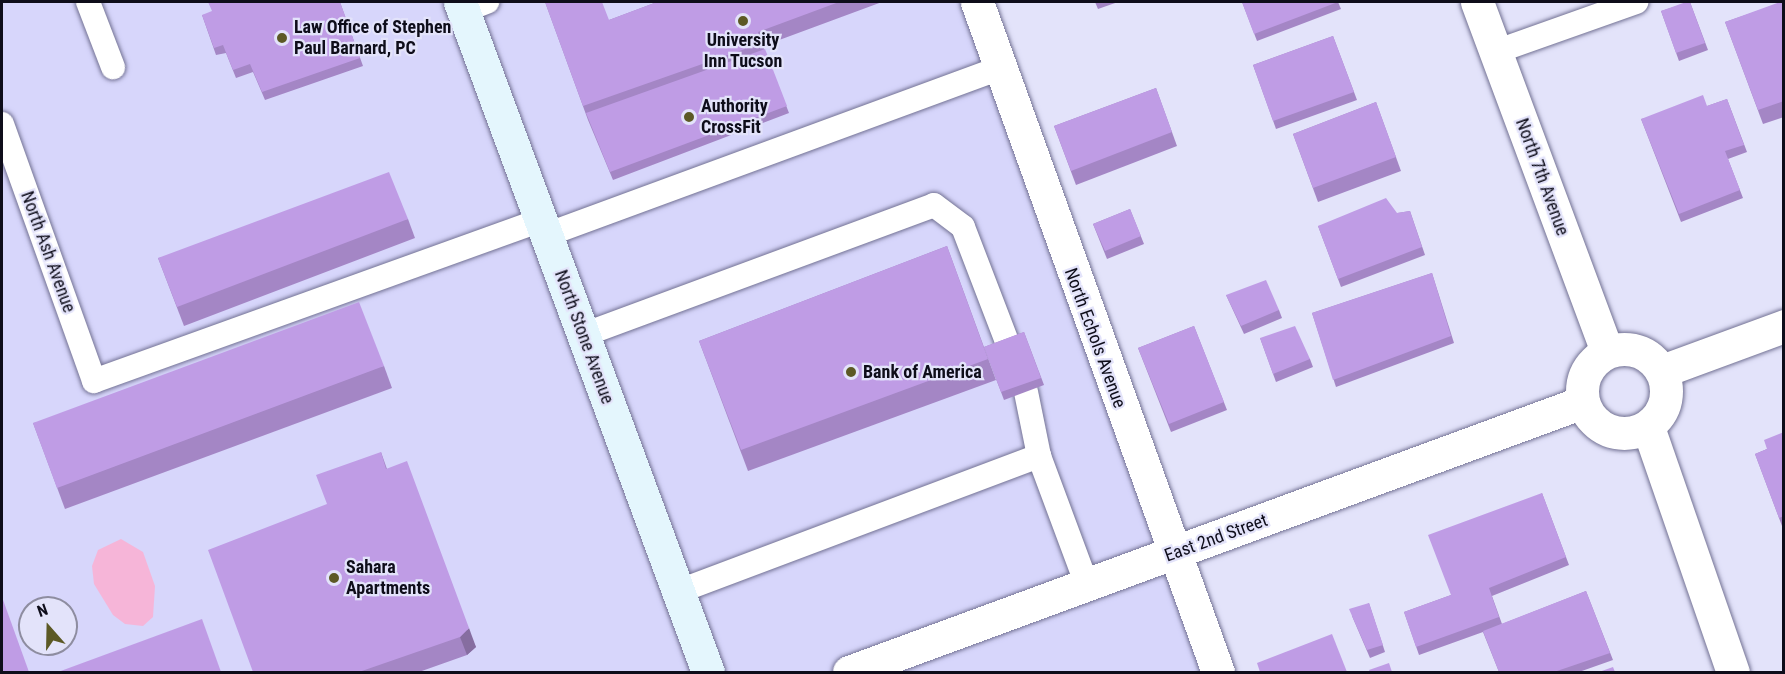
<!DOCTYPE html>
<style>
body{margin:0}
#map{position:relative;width:1785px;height:674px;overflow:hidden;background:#e3e3fa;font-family:"Roboto Condensed",sans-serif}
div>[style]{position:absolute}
.built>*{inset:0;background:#d7d6fb}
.water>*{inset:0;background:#f6b5d8}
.roads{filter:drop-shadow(0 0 2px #737294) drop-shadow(0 0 2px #737294)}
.lane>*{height:24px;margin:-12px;padding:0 12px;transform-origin:12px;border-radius:12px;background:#fff}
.street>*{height:33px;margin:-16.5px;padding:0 16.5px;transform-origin:16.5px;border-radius:16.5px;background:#fff}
.street>.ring{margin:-16.5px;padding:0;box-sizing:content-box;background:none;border:33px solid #fff;border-radius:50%}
.secondary>*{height:33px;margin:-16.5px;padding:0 16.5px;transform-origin:16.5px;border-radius:16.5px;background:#e4f6fd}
.wall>*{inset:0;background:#a486c5}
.shaded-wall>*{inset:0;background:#866da0}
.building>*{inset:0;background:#bf9ce5}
.dots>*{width:16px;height:16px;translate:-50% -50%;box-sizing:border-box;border:3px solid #e3e3fa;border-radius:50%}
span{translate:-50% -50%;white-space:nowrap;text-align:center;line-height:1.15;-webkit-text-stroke:4.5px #e3e3fa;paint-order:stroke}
.poi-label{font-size:18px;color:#0e0d1a;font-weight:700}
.left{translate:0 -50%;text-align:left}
.street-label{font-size:18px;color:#0e0d1a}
.frame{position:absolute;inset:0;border:3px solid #0e0d1a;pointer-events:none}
.north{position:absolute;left:18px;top:596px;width:60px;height:60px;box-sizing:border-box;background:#e3e3fa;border:2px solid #8e8da0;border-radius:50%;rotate:340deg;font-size:16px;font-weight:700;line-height:24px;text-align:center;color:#0e0d1a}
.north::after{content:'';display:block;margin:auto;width:21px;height:27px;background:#5c5925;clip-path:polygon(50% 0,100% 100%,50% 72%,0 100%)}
</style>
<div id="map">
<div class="built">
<div style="clip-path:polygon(evenodd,2px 2px,977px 2px,1218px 672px,2px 672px,2px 2px,30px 608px,66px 608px,66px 644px,30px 644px,30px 608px)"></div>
</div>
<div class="water">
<div style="clip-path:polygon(121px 539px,143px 552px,155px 586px,153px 617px,143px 626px,125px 624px,113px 615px,94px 584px,92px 566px,98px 550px)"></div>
</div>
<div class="roads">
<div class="lane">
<div style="left:88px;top:2px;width:70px;rotate:69deg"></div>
<div style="left:463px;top:11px;width:26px;rotate:-21deg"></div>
<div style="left:1495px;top:52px;width:150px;rotate:-19.5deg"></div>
<div style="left:2px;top:124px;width:273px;rotate:70.3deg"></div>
<div style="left:94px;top:381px;width:475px;rotate:-19.8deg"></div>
<div style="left:546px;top:235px;width:486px;rotate:-20.2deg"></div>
<div style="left:583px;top:335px;width:374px;rotate:-20.3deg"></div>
<div style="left:934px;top:205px;width:36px;rotate:37deg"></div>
<div style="left:963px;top:227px;width:129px;rotate:69deg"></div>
<div style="left:1026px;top:392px;width:65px;rotate:78.5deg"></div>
<div style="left:677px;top:592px;width:387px;rotate:-20.6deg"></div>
<div style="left:1039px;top:456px;width:138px;rotate:69.6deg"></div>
</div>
<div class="street">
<div style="left:977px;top:2px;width:712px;rotate:70.22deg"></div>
<div style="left:1477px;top:2px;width:373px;rotate:69.6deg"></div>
<div class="ring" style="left:1582px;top:349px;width:51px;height:51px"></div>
<div style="left:1662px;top:371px;width:130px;rotate:-20.2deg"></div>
<div style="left:1648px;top:427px;width:259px;rotate:70.9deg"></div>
<div style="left:849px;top:672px;width:782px;rotate:-20.2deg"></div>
</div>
<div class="secondary">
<div style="left:460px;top:2px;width:714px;rotate:69.69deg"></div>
</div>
</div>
<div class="wall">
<div style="clip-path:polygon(340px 2px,363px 66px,265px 100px,253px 72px,236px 78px,226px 53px,216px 55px,202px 15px)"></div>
<div style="clip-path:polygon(545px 2px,609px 20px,657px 2px,882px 2px,763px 46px,789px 113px,613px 180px,588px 120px)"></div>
<div style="clip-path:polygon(1095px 2px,1118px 2px,1098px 9px)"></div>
<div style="clip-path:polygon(1242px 2px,1338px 2px,1341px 9px,1257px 41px)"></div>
<div style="clip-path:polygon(1690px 2px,1708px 50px,1679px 61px,1661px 11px)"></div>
<div style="clip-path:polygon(1784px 2px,1784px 117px,1763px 124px,1725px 22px)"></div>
<div style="clip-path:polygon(1333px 36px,1357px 100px,1276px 129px,1253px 65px)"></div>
<div style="clip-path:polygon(1156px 88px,1177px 146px,1076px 185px,1054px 126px)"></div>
<div style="clip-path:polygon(1727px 99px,1747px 152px,1728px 159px,1743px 198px,1681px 222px,1641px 119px,1707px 106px)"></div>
<div style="clip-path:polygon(1376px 102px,1401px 171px,1318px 202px,1293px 134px)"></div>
<div style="clip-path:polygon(1130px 209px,1144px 244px,1107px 259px,1093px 224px)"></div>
<div style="clip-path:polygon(1410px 211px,1425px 255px,1341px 287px,1318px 226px)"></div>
<div style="clip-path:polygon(408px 219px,415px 238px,184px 326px,158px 258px)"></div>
<div style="clip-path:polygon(947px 246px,996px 380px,748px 471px,699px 341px)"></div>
<div style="clip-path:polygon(1432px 273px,1454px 343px,1336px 387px,1312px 313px)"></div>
<div style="clip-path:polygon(1226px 295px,1279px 310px,1282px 318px,1244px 334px)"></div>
<div style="clip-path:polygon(1194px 326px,1227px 410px,1171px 432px,1138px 348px)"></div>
<div style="clip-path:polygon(1024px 332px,1044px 385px,1004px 400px,984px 347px)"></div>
<div style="clip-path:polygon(1260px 338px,1310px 359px,1313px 367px,1276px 382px)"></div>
<div style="clip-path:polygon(384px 366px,392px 388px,65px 509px,33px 423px)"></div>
<div style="clip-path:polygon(1784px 432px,1784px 525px,1782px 526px,1755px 454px,1767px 449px)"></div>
<div style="clip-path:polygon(381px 452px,387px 469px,476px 647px,467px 655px,419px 672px,253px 672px)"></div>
<div style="clip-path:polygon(1542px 493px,1569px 565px,1492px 596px,1502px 624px,1586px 591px,1613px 660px,1579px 672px,1499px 672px,1483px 632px,1419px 655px,1404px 612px,1451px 595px)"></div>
<div style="clip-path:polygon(1369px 603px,1385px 652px,1370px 658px,1352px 616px)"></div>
</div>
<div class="shaded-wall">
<div style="clip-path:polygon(469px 628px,476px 647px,467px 655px,460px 637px)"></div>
</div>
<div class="building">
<div style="clip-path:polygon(208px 2px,340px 2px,360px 58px,262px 92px,250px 64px,233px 70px,223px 45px,214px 48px,202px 15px,212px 11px)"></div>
<div style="clip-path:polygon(545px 2px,602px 2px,609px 20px,657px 2px,839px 2px,758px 32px,762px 43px,583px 106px)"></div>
<div style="clip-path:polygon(1242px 2px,1338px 2px,1254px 34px)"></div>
<div style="clip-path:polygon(1686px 2px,1690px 2px,1705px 43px,1676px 53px,1661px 11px)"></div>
<div style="clip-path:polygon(1780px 2px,1784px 2px,1784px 101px,1758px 110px,1725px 22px)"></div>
<div style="clip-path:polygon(1333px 36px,1354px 92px,1273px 121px,1253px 65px)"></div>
<div style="clip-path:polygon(765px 49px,787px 106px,610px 172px,586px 113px)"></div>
<div style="clip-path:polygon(1156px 88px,1172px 132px,1071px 171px,1054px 126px)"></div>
<div style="clip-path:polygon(1703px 95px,1707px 106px,1727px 99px,1744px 145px,1725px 151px,1740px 190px,1679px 214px,1641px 119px)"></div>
<div style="clip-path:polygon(1376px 102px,1396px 157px,1313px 188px,1293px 134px)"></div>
<div style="clip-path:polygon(389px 172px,408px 219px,177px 307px,158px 258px)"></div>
<div style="clip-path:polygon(1386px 198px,1397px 213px,1410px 211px,1422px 247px,1338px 279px,1318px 226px)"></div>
<div style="clip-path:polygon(1130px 209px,1141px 236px,1105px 251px,1093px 224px)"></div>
<div style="clip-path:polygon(947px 246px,988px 359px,741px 450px,699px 341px)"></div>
<div style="clip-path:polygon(1432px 273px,1451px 336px,1333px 380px,1312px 313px)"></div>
<div style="clip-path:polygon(1266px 280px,1279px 310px,1241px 326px,1226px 295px)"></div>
<div style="clip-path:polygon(359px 302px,384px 366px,57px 488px,33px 423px)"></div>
<div style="clip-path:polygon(1194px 326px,1224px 402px,1169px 424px,1138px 348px)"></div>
<div style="clip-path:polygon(1295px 326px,1310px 359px,1273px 374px,1260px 338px)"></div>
<div style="clip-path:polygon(1024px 332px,1041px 378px,1001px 392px,984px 347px)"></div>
<div style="clip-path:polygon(1784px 432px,1784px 516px,1779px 518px,1755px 454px,1767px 449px,1764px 440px)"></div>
<div style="clip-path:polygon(381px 452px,386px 469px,407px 461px,469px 628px,460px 637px,359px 672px,253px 672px,208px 550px,327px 504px,316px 475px)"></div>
<div style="clip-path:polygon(1542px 493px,1566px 557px,1489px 588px,1499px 617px,1416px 647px,1404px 612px,1451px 595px,1428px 535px)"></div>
<div style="clip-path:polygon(1586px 591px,1610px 653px,1554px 672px,1499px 672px,1483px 631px)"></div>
<div style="clip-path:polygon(2px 597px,29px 672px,2px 672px)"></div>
<div style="clip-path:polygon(1369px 603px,1383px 645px,1367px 650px,1349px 609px)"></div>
<div style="clip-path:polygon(202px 619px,221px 672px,58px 672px)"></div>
<div style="clip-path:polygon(1332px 634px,1347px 672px,1260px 672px,1257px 663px)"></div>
<div style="clip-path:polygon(1389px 663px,1392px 672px,1370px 672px,1369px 670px)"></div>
<div style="clip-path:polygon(1613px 667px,1615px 672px,1599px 672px)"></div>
</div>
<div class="dots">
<div style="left:743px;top:21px;background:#5c5925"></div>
<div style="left:282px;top:38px;background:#5c5925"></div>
<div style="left:689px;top:117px;background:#5c5925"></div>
<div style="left:851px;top:372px;background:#5c5925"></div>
<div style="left:334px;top:578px;background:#5c5925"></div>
</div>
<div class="poi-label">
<span class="left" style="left:294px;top:38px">Law Office of Stephen<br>Paul Barnard, PC</span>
<span style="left:743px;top:51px">University<br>Inn Tucson</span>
<span class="left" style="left:701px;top:117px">Authority<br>CrossFit</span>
<span class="left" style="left:863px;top:372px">Bank of America</span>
<span class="left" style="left:346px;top:578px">Sahara<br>Apartments</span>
</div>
<div class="street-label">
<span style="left:1542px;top:177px;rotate:70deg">North 7th Avenue</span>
<span style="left:48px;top:252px;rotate:70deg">North Ash Avenue</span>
<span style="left:584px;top:337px;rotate:70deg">North Stone Avenue</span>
<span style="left:1095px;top:338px;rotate:70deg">North Echols Avenue</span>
<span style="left:1216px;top:538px;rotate:-20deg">East 2nd Street</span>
</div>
<div class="frame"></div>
<div class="north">N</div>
</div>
